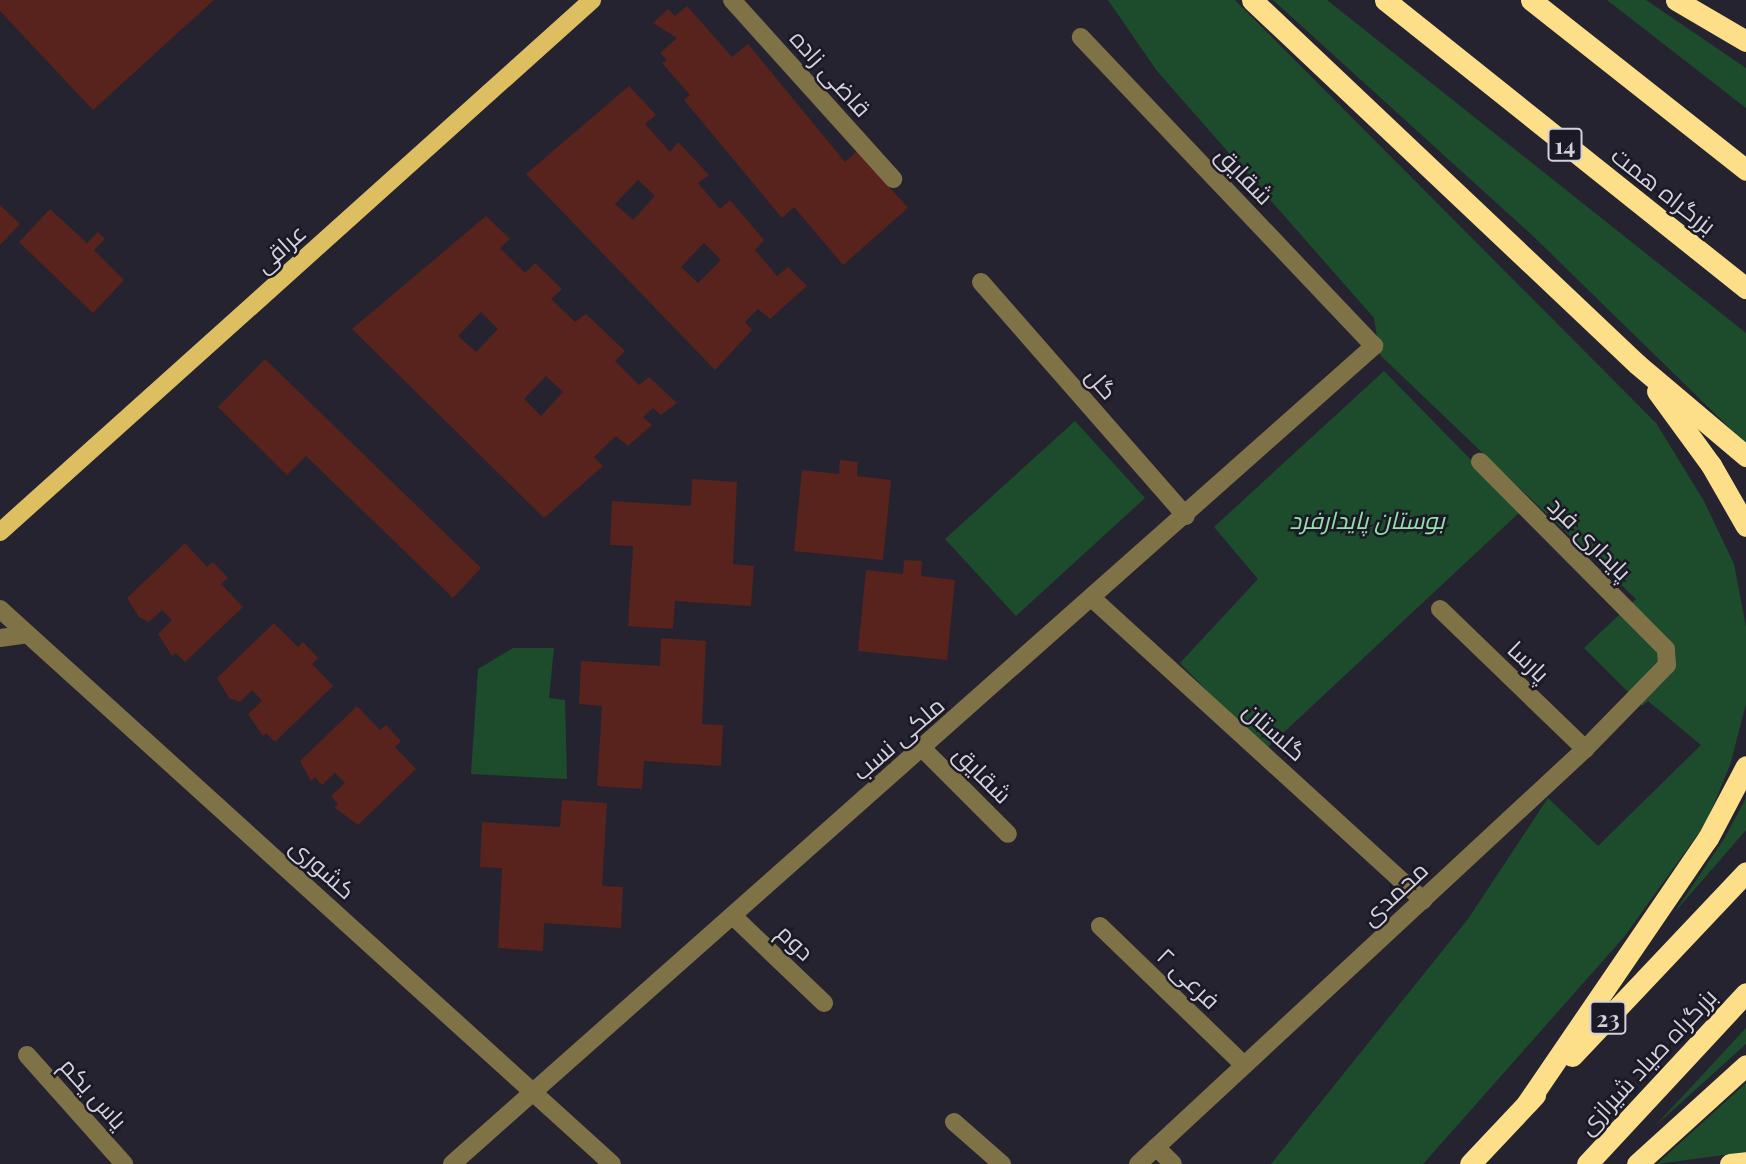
<!DOCTYPE html>
<meta charset="utf-8">
<style>
body{margin:0}
#map{position:relative;width:1746px;height:1164px;overflow:hidden;background:#252330;font-family:"Playfair Display",Cairo,serif}
div>[style]{position:absolute}
.green>*{inset:0;background:#1d4c2d}
.building>*{inset:0;background:#57231c}
.minor>*{height:18px;margin:-9px;padding:0 9px;transform-origin:9px;border-radius:9px;background:#807247}
.major>*{height:18px;margin:-9px;padding:0 9px;transform-origin:9px;border-radius:9px;background:#ddbf62}
.highway>*{height:21px;margin:-10.5px;padding:0 10.5px;transform-origin:10.5px;border-radius:10.5px;background:#fcdf88}
span{translate:-50% -50%;white-space:nowrap;text-align:center;line-height:1.15;-webkit-text-stroke:5px #1b1926;paint-order:stroke}
.shield-label span{padding:2px 5px;background:#1b1926;border:2px solid;border-radius:5px;-webkit-text-stroke-width:0}
.shield-label{font-size:23px;color:#d3d2db;font-weight:700}
.street-label{font-size:24px;color:#d3d2db}
.park-label{font-size:24px;color:#94e0a9;font-style:italic}
</style>
<div id="map">
<div class="green">
<div style="clip-path:polygon(1108px 0,1235px 0,1656px 423px,1704px 501px,1734px 564px,1746px 627px,1746px 704px,1730px 765px,1706px 823px,1624px 937px,1423px 1164px,1271px 1164px,1468px 919px,1548px 798px,1598px 846px,1701px 745px,1648px 701px,1642px 706px,1584px 648px,1636px 599px,1380px 355px,1374px 318px,1157px 71px)"></div>
<div style="clip-path:polygon(1273px 0,1327px 0,1746px 333px,1746px 444px,1533px 236px)"></div>
<div style="clip-path:polygon(1607px 0,1646px 0,1746px 68px,1746px 108px)"></div>
<div style="clip-path:polygon(1384px 371px,1521px 511px,1265px 750px,1180px 663px,1258px 579px,1214px 527px)"></div>
<div style="clip-path:polygon(1075px 421px,1145px 498px,1016px 616px,945px 539px)"></div>
<div style="clip-path:polygon(513px 648px,554px 648px,549px 698px,565px 700px,567px 779px,471px 774px,478px 669px)"></div>
<div style="clip-path:polygon(1746px 798px,1746px 830px,1674px 913px,1724px 839px)"></div>
<div style="clip-path:polygon(1746px 1028px,1746px 1044px,1654px 1127px,1694px 1084px)"></div>
<div style="clip-path:polygon(1746px 1083px,1746px 1152px,1657px 1164px)"></div>
</div>
<div class="building">
<div style="clip-path:polygon(0 0,214px 0,93px 110px,0 11px)"></div>
<div style="clip-path:polygon(687px 6px,732px 57px,748px 44px,845px 162px,857px 151px,908px 208px,843px 265px,794px 207px,782px 218px,684px 100px,690px 95px,662px 63px,667px 60px,660px 53px,677px 38px,653px 23px,668px 9px,675px 16px)"></div>
<div style="clip-path:polygon(evenodd,629px 86px,656px 115px,645px 124px,670px 152px,678px 142px,709px 175px,698px 183px,720px 209px,730px 200px,764px 240px,755px 250px,777px 276px,788px 267px,807px 286px,770px 319px,758px 309px,745px 322px,752px 330px,715px 370px,526px 174px,629px 86px,638px 180px,655px 196px,633px 220px,615px 204px,638px 180px,629px 86px,704px 243px,721px 260px,698px 283px,681px 267px,704px 243px)"></div>
<div style="clip-path:polygon(0 205px,20px 224px,0 245px)"></div>
<div style="clip-path:polygon(50px 209px,87px 243px,98px 232px,105px 239px,94px 250px,124px 280px,93px 313px,19px 242px)"></div>
<div style="clip-path:polygon(evenodd,486px 216px,510px 239px,500px 248px,525px 273px,535px 263px,562px 289px,551px 299px,575px 322px,586px 314px,625px 351px,615px 361px,639px 385px,649px 377px,677px 403px,661px 415px,653px 408px,643px 417px,652px 425px,628px 446px,616px 436px,594px 457px,603px 466px,544px 518px,352px 329px,486px 216px,481px 312px,498px 329px,476px 352px,458px 336px,481px 312px,486px 216px,546px 376px,563px 392px,541px 416px,524px 399px,546px 376px)"></div>
<div style="clip-path:polygon(265px 359px,481px 568px,453px 598px,306px 456px,287px 475px,218px 407px)"></div>
<div style="clip-path:polygon(840px 460px,858px 462px,857px 476px,891px 480px,883px 560px,794px 551px,802px 470px,839px 474px)"></div>
<div style="clip-path:polygon(692px 479px,737px 482px,733px 564px,754px 566px,751px 606px,675px 601px,673px 629px,628px 626px,633px 546px,610px 545px,612px 501px,691px 506px)"></div>
<div style="clip-path:polygon(185px 543px,207px 567px,213px 562px,228px 578px,221px 584px,243px 607px,185px 662px,176px 653px,172px 656px,158px 634px,172px 620px,162px 610px,149px 622px,139px 617px,127px 598px)"></div>
<div style="clip-path:polygon(904px 560px,922px 561px,921px 576px,955px 580px,947px 660px,858px 651px,866px 570px,903px 574px)"></div>
<div style="clip-path:polygon(274px 623px,298px 647px,303px 642px,318px 658px,312px 664px,333px 686px,275px 742px,266px 733px,263px 736px,248px 714px,262px 701px,252px 690px,240px 702px,229px 698px,217px 678px)"></div>
<div style="clip-path:polygon(661px 638px,706px 641px,702px 724px,723px 725px,721px 766px,644px 761px,642px 789px,597px 786px,602px 706px,579px 704px,581px 661px,660px 666px)"></div>
<div style="clip-path:polygon(357px 706px,380px 730px,386px 725px,401px 741px,395px 747px,416px 769px,358px 825px,334px 807px,338px 804px,331px 796px,345px 783px,335px 773px,322px 785px,315px 777px,311px 781px,300px 761px)"></div>
<div style="clip-path:polygon(562px 800px,607px 803px,602px 886px,623px 887px,621px 928px,544px 923px,543px 951px,498px 948px,502px 868px,480px 867px,482px 822px,560px 827px)"></div>
</div>
<div class="minor">
<div style="left:732px;top:0;width:241px;rotate:48deg"></div>
<div style="left:981px;top:282px;width:311px;rotate:48.8deg"></div>
<div style="left:1093px;top:599px;width:447px;rotate:42.4deg"></div>
<div style="left:0;top:609px;width:826px;rotate:42.2deg"></div>
<div style="left:1440px;top:609px;width:202px;rotate:44deg"></div>
<div style="left:0;top:638px;width:27px;rotate:-8deg"></div>
<div style="left:923px;top:749px;width:120px;rotate:45deg"></div>
<div style="left:733px;top:916px;width:126px;rotate:43.7deg"></div>
<div style="left:1100px;top:926px;width:200px;rotate:44deg"></div>
<div style="left:27px;top:1055px;width:146px;rotate:48.3deg"></div>
<div style="left:954px;top:1122px;width:64px;rotate:41.2deg"></div>
<div style="left:1156px;top:1147px;width:24px;rotate:45deg"></div>
<div style="left:452px;top:1164px;width:1233px;rotate:-41.58deg"></div>
<div style="left:1374px;top:346px;width:426px;rotate:-133.5deg"></div>
<div style="left:1138px;top:1164px;width:610px;rotate:-42.87deg"></div>
<div style="left:1585px;top:749px;width:117px;rotate:-45.7deg"></div>
<div style="left:1667px;top:665px;width:16px;rotate:-94deg"></div>
<div style="left:1666px;top:649px;width:264px;rotate:-134.8deg"></div>
</div>
<div class="major">
<div style="left:0;top:532px;width:796px;rotate:-41.94deg"></div>
</div>
<div class="highway">
<div style="left:1252px;top:0;width:530px;rotate:43.39deg"></div>
<div style="left:1637px;top:364px;width:143px;rotate:40.2deg"></div>
<div style="left:1385px;top:0;width:462px;rotate:38.6deg"></div>
<div style="left:1531px;top:0;width:274px;rotate:38.3deg"></div>
<div style="left:1676px;top:0;width:81px;rotate:30.4deg"></div>
<div style="left:1657px;top:391px;width:92px;rotate:53.9deg"></div>
<div style="left:1711px;top:465px;width:70px;rotate:60.2deg"></div>
<div style="left:1572px;top:1056px;width:253px;rotate:-46.6deg"></div>
<div style="left:1527px;top:1103px;width:321px;rotate:-55.7deg"></div>
<div style="left:1708px;top:838px;width:81px;rotate:-62.2deg"></div>
<div style="left:1470px;top:1164px;width:95px;rotate:-46.7deg"></div>
<div style="left:1587px;top:1164px;width:233px;rotate:-47.1deg"></div>
<div style="left:1637px;top:1164px;width:147px;rotate:-42.2deg"></div>
<div style="left:1730px;top:1164px;width:16px;rotate:-7deg"></div>
</div>
<div class="shield-label">
<span style="left:1565px;top:145px">14</span>
<span style="left:1608px;top:1018px">23</span>
</div>
<div class="street-label">
<span style="left:831px;top:73px;rotate:48deg">قاضی زاده</span>
<span style="left:1245px;top:175px;rotate:46deg">شقایق</span>
<span style="left:1664px;top:190px;rotate:38deg">بزرگراه همت</span>
<span style="left:280px;top:248px;rotate:-42deg">عراقی</span>
<span style="left:1102px;top:383px;rotate:49deg">گل</span>
<span style="left:1590px;top:538px;rotate:45deg">پایداری فرد</span>
<span style="left:1529px;top:661px;rotate:44deg">پارسا</span>
<span style="left:1275px;top:731px;rotate:42deg">گلستان</span>
<span style="left:898px;top:738px;rotate:-41deg">ملکی نسب</span>
<span style="left:983px;top:774px;rotate:45deg">شقایق</span>
<span style="left:323px;top:868px;rotate:42deg">کشوری</span>
<span style="left:1394px;top:893px;rotate:-43deg">محمدی</span>
<span style="left:796px;top:942px;rotate:44deg">دوم</span>
<span style="left:1189px;top:978px;rotate:44deg">فرعی ۲</span>
<span style="left:1647px;top:1061px;rotate:-47deg">بزرگراه صیاد شیرازی</span>
<span style="left:94px;top:1093px;rotate:48deg">یاس یکم</span>
</div>
<div class="park-label">
<span style="left:1367px;top:520px">بوستان پایدارفرد</span>
</div>
</div>
